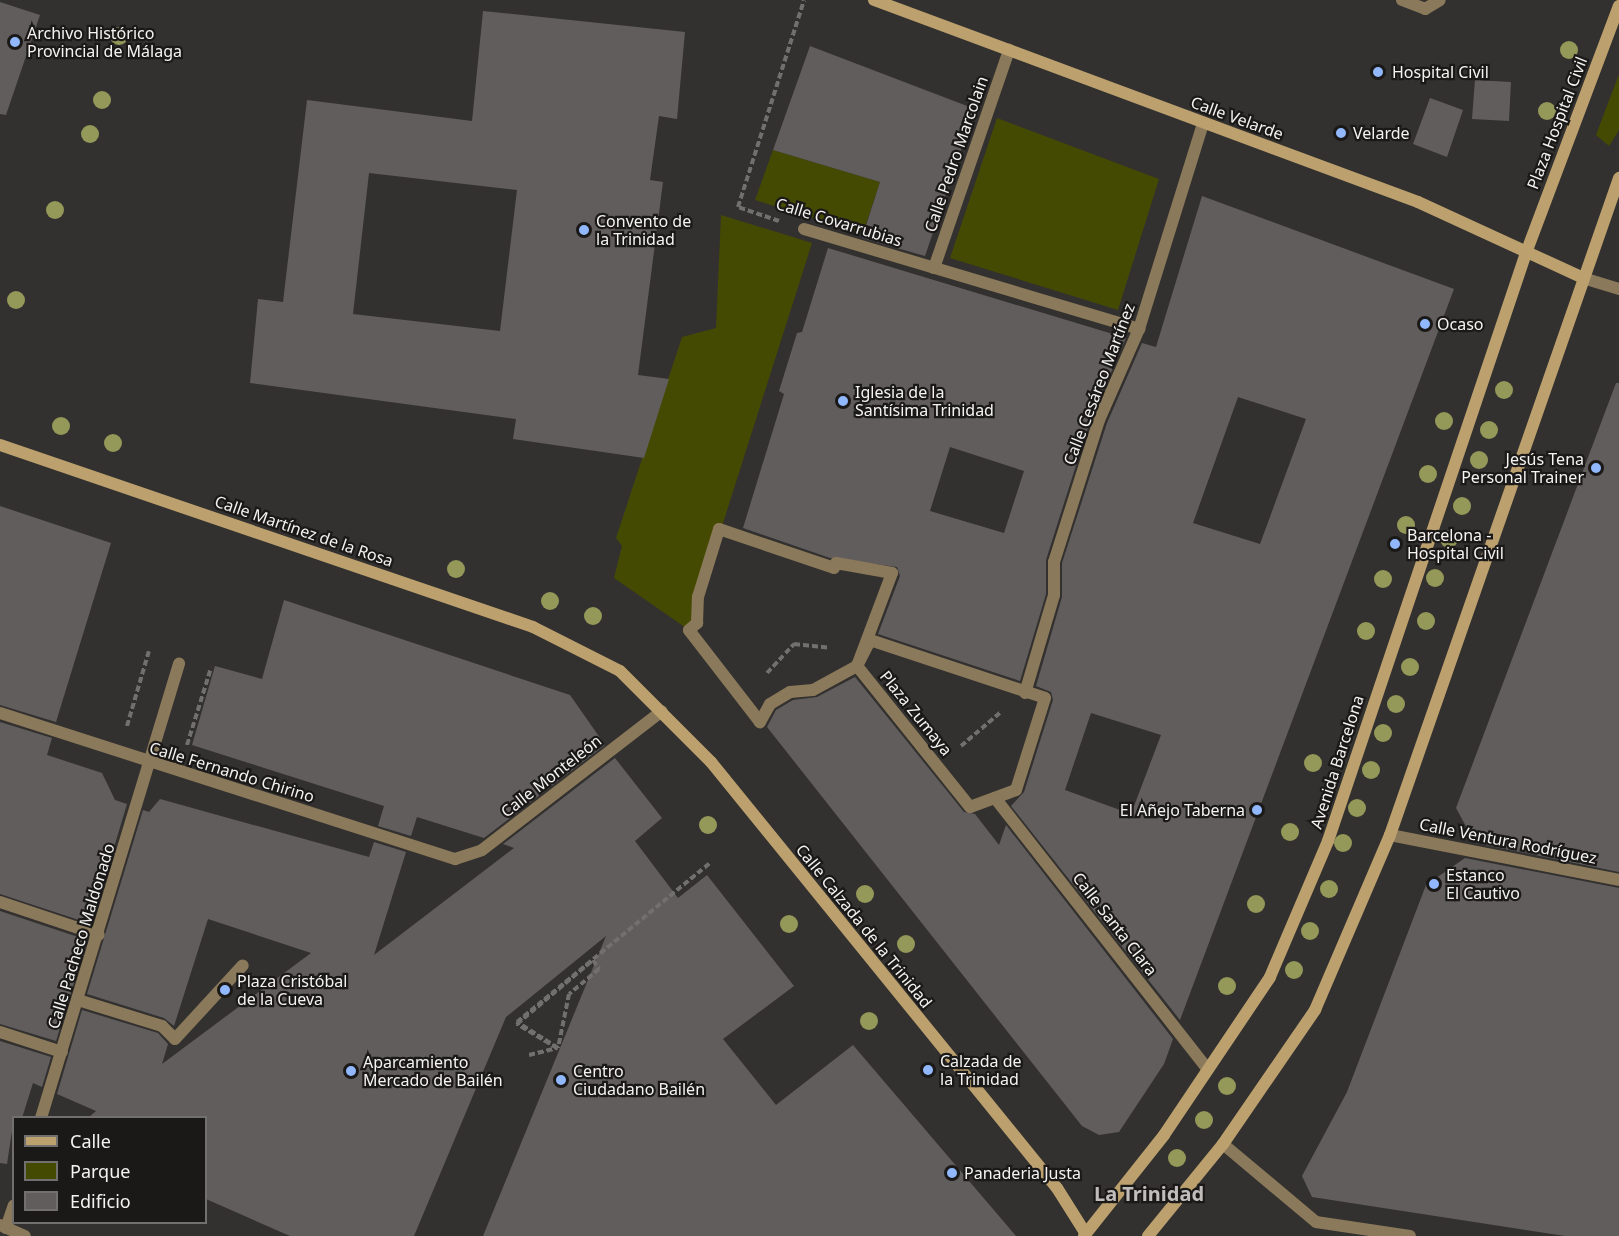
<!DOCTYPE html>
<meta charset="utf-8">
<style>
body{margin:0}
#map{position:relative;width:1619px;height:1236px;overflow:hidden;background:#33312f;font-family:"Noto Sans",sans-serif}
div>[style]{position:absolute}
.green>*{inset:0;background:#454a03}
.building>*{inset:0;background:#615d5d}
.path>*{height:4px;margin-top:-2px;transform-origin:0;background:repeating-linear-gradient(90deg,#71706e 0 6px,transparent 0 9px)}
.lane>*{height:12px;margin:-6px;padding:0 6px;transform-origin:6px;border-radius:6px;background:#8a795a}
.street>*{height:12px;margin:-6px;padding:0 6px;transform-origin:6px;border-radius:6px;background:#8a795a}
.secondary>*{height:12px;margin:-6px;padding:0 6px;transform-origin:6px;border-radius:6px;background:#bca16e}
.trees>*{width:18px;height:18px;margin:-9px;border-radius:50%;background:#949858}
.dots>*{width:16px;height:16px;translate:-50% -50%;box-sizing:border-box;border:3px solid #1a1918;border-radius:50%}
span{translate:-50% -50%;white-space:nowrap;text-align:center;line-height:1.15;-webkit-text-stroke:4.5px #1a1918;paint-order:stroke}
.poi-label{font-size:16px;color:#f4f3f1}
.left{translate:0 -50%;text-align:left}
.right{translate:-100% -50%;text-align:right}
.street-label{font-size:16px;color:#f4f3f1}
.quarter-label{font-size:20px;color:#c1bdbb;font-weight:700}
.legend{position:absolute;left:12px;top:1116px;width:195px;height:108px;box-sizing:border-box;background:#1a1918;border:2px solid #71706f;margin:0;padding:8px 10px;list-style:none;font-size:18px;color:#f4f3f1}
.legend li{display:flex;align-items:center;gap:12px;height:30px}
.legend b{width:30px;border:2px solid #71706f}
</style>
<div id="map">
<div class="green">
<div style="clip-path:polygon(1619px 74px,1619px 130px,1609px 146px,1596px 135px)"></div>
<div style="clip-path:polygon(997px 118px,1159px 179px,1118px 310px,950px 258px)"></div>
<div style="clip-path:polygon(773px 150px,880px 182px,863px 233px,755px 200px)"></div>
<div style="clip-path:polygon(721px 215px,812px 243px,689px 630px,614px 578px,622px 546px,616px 538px,682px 337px,716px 328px)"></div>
</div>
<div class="building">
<div style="clip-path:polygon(0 2px,40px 15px,6px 115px,0 114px)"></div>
<div style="clip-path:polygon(evenodd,483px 11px,685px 32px,677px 119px,659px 116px,650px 180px,663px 182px,638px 375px,669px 379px,644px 458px,513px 439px,516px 419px,250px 383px,258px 299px,283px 302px,307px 100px,472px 121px,483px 11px,369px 173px,517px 190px,500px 331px,353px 314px,369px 173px)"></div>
<div style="clip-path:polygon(810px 46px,975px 109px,925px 256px,862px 238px,880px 182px,773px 150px)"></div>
<div style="clip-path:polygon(1475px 80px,1511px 82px,1509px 121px,1472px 119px)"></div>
<div style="clip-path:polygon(1430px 98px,1463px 110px,1447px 157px,1413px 144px)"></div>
<div style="clip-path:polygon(evenodd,1202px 196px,1454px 289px,1180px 1020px,1011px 806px,1024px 792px,1053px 700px,1051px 692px,1036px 686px,1062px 597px,1062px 563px,1107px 423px,1142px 343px,1156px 347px,1202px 196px,1238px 397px,1306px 419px,1260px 544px,1193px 523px,1238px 397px,1202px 196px,1091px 713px,1161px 735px,1131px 814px,1065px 790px,1091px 713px)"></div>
<div style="clip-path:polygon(evenodd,828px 248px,1126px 338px,1091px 418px,1046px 560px,1046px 594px,1020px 681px,878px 634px,900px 576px,897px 567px,830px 558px,743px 528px,784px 394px,779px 391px,797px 333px,802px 332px,828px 248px,950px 447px,1024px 471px,1004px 533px,930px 511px,950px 447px)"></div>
<div style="clip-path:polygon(1616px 383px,1619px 383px,1619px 872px,1475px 843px,1456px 808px)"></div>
<div style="clip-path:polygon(0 506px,111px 543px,56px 722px,0 705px)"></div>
<div style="clip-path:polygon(284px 600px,570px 695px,605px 745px,484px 838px,417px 817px,411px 836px,378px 826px,384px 806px,192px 745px,215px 666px,262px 679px)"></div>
<div style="clip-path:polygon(855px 677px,964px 812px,975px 814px,999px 845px,1006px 825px,1173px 1039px,1164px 1064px,1119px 1132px,1099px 1135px,1082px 1126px,767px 727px,776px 710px,793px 700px,817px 697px)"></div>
<div style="clip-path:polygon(0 722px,52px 738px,47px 755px,102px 773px,115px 800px,127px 804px,91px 924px,0 894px)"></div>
<div style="clip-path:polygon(615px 758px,662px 818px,635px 841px,678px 898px,707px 875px,794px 986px,723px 1039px,776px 1105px,853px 1045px,1016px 1236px,483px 1236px,606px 936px,506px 1017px,414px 1236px,290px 1236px,206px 1199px,206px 1118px,88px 1118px,96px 1111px,57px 1094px,82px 1010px,158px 1033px,168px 1044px,162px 1064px,311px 953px,208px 919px,174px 1026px,164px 1018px,87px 994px,143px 810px,149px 812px,160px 799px,369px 857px,374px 842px,406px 852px,374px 955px,514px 848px,503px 844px)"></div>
<div style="clip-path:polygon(1465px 858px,1619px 888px,1619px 1236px,1565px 1236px,1312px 1197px,1302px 1176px,1347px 1092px,1426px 885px)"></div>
<div style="clip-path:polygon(0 911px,87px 940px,56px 1041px,0 1024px)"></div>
<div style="clip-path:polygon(0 1041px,51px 1057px,42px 1087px,33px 1083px,22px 1118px,14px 1118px,7px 1164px,0 1163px)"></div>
</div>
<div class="path">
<div style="left:779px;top:221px;width:43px;rotate:-161.1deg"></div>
<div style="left:738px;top:207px;width:217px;rotate:-72.3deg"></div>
<div style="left:767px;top:673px;width:40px;rotate:-47deg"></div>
<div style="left:794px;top:644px;width:36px;rotate:6deg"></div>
<div style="left:127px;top:726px;width:78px;rotate:-73.7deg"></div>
<div style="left:187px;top:745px;width:81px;rotate:-72.7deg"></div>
<div style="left:961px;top:746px;width:52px;rotate:-40.4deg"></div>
<div style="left:557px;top:1048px;width:47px;rotate:-149deg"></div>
<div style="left:517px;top:1024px;width:99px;rotate:-40.1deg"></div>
<div style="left:593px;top:960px;width:11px;rotate:56deg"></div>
<div style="left:599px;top:969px;width:39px;rotate:140deg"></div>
<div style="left:569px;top:994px;width:55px;rotate:101.5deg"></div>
<div style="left:558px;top:1048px;width:49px;rotate:-147.6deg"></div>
<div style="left:517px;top:1022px;width:250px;rotate:-39.5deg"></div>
<div style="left:529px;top:1055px;width:29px;rotate:-14deg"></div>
</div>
<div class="lane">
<div style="left:1402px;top:0;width:25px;rotate:21deg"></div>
<div style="left:1425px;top:9px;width:17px;rotate:-31deg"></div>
<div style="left:78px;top:1000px;width:88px;rotate:17.2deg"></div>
<div style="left:162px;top:1026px;width:18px;rotate:45deg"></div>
<div style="left:175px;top:1039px;width:100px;rotate:-47.4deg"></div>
</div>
<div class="street">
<div style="left:804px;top:229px;width:350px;rotate:16.6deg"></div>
<div style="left:934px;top:268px;width:231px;rotate:-71deg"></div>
<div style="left:1583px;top:278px;width:38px;rotate:17deg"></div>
<div style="left:719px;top:529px;width:121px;rotate:18.7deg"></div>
<div style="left:834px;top:568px;width:5px;rotate:-68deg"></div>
<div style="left:836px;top:563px;width:57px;rotate:10.1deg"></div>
<div style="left:892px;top:573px;width:99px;rotate:110.6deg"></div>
<div style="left:857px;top:666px;width:50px;rotate:151.4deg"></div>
<div style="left:813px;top:690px;width:23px;rotate:175deg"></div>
<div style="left:790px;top:692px;width:23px;rotate:149deg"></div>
<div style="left:770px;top:704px;width:21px;rotate:119deg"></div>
<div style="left:760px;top:722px;width:116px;rotate:-127.7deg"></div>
<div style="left:689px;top:630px;width:11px;rotate:-41deg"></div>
<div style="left:697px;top:623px;width:26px;rotate:-88deg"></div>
<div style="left:698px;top:597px;width:71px;rotate:-72.8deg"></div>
<div style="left:870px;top:640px;width:184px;rotate:18.3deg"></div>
<div style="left:1045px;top:698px;width:96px;rotate:107.5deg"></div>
<div style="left:1016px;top:790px;width:49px;rotate:159.7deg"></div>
<div style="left:970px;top:807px;width:181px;rotate:-128.7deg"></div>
<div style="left:857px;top:666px;width:29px;rotate:-63deg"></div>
<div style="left:1025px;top:693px;width:102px;rotate:-73.5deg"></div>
<div style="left:1054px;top:595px;width:33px;rotate:-90deg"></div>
<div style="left:1054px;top:562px;width:149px;rotate:-72.4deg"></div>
<div style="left:1099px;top:420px;width:99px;rotate:-66.3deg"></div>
<div style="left:1139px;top:329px;width:215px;rotate:-72.7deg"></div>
<div style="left:0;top:713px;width:478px;rotate:17.8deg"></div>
<div style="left:455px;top:859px;width:28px;rotate:-18deg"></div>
<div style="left:482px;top:850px;width:227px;rotate:-37.7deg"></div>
<div style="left:995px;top:798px;width:345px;rotate:51.9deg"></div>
<div style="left:1390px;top:835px;width:233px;rotate:11.1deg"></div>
<div style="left:0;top:902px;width:104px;rotate:18.4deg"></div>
<div style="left:0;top:1032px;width:65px;rotate:17.9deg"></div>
<div style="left:41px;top:1118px;width:475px;rotate:-73.1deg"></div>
<div style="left:1223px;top:1144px;width:121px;rotate:40deg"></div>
<div style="left:1316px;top:1222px;width:95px;rotate:8.5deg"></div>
<div style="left:0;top:1225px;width:27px;rotate:24deg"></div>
<div style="left:6px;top:1228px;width:24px;rotate:-71deg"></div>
</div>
<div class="secondary">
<div style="left:874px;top:0;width:580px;rotate:20.37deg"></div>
<div style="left:1418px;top:202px;width:182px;rotate:24.7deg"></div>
<div style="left:0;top:445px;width:563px;rotate:18.85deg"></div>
<div style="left:533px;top:627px;width:97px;rotate:26.8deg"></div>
<div style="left:620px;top:671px;width:129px;rotate:45deg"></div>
<div style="left:711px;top:762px;width:549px;rotate:50.92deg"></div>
<div style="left:1057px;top:1188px;width:54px;rotate:57.8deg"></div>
<div style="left:1084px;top:1236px;width:129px;rotate:-51.6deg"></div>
<div style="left:1164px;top:1135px;width:190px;rotate:-56.1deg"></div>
<div style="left:1270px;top:977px;width:148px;rotate:-66.9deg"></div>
<div style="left:1328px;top:841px;width:620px;rotate:-71.39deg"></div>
<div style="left:1526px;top:253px;width:264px;rotate:-69.4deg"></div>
<div style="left:1148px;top:1236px;width:119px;rotate:-50.8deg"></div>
<div style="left:1223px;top:1144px;width:163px;rotate:-55.5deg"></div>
<div style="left:1315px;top:1010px;width:190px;rotate:-66.8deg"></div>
<div style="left:1390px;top:835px;width:696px;rotate:-70.78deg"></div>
</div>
<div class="trees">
<div style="left:119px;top:36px"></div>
<div style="left:1569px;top:50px"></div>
<div style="left:102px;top:100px"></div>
<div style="left:1547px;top:111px"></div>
<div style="left:90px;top:134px"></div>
<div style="left:55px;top:210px"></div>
<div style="left:16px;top:300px"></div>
<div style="left:1504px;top:390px"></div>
<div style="left:1444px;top:421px"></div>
<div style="left:61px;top:426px"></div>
<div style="left:1489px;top:430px"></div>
<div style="left:113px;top:443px"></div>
<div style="left:1479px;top:460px"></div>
<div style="left:1428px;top:474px"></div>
<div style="left:1462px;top:506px"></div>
<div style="left:1406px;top:525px"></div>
<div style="left:1449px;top:539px"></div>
<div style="left:456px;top:569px"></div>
<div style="left:1435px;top:578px"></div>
<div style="left:1383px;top:579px"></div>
<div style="left:550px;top:601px"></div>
<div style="left:593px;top:616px"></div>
<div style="left:1426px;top:621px"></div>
<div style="left:1366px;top:631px"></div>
<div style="left:1410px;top:667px"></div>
<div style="left:1396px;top:704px"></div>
<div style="left:1383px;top:733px"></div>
<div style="left:1313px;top:763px"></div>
<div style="left:1371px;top:770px"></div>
<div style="left:1357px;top:808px"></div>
<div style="left:708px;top:825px"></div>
<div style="left:1290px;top:832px"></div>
<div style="left:1343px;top:843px"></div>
<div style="left:1329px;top:889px"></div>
<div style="left:865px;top:894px"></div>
<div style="left:1256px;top:904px"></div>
<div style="left:789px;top:924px"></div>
<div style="left:1310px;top:931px"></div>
<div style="left:906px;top:944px"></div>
<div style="left:1294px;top:970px"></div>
<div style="left:1227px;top:986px"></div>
<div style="left:869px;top:1021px"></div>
<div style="left:1227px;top:1086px"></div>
<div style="left:1204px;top:1120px"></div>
<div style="left:1177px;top:1158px"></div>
</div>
<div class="dots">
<div style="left:15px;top:42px;background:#91b8fd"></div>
<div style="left:1378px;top:72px;background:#91b8fd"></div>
<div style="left:1341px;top:133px;background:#91b8fd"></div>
<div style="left:584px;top:230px;background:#91b8fd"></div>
<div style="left:1425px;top:324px;background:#91b8fd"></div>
<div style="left:843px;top:401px;background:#91b8fd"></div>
<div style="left:1596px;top:468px;background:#91b8fd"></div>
<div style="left:1395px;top:544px;background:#91b8fd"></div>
<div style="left:1257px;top:810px;background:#91b8fd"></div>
<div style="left:1434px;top:884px;background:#91b8fd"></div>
<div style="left:225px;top:990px;background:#91b8fd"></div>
<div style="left:928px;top:1070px;background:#91b8fd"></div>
<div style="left:351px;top:1071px;background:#91b8fd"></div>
<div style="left:561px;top:1080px;background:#91b8fd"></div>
<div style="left:952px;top:1173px;background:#91b8fd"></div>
</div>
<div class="poi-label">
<span class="left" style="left:27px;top:42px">Archivo Histórico<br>Provincial de Málaga</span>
<span class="left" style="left:1392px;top:72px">Hospital Civil</span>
<span class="left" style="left:1353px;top:133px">Velarde</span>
<span class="left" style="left:596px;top:230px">Convento de<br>la Trinidad</span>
<span class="left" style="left:1437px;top:324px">Ocaso</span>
<span class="left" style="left:855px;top:401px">Iglesia de la<br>Santísima Trinidad</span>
<span class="right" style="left:1584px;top:468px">Jesús Tena<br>Personal Trainer</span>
<span class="left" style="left:1407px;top:544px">Barcelona -<br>Hospital Civil</span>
<span class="right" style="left:1245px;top:810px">El Añejo Taberna</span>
<span class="left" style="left:1446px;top:884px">Estanco<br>El Cautivo</span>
<span class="left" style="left:237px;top:990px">Plaza Cristóbal<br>de la Cueva</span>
<span class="left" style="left:940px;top:1070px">Calzada de<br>la Trinidad</span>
<span class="left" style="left:363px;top:1071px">Aparcamiento<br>Mercado de Bailén</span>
<span class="left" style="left:573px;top:1080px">Centro<br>Ciudadano Bailén</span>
<span class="left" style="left:964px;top:1173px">Panaderia Justa</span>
</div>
<div class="street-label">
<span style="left:1237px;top:118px;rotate:20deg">Calle Velarde</span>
<span style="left:1557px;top:123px;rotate:-69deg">Plaza Hospital Civil</span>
<span style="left:956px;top:154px;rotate:-71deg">Calle Pedro Marcolain</span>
<span style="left:839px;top:222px;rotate:17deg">Calle Covarrubias</span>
<span style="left:1099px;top:384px;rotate:-69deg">Calle Cesáreo Martínez</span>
<span style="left:304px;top:531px;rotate:19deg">Calle Martínez de la Rosa</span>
<span style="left:916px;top:713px;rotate:51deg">Plaza Zumaya</span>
<span style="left:1337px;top:762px;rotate:-72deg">Avenida Barcelona</span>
<span style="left:232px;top:772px;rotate:17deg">Calle Fernando Chirino</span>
<span style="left:551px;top:776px;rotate:-38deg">Calle Monteleón</span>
<span style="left:1508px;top:841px;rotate:11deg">Calle Ventura Rodríguez</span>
<span style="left:1115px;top:924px;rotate:52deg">Calle Santa Clara</span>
<span style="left:864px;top:926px;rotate:51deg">Calle Calzada de la Trinidad</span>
<span style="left:81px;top:936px;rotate:-73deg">Calle Pacheco Maldonado</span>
</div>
<div class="quarter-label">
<span style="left:1149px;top:1193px">La Trinidad</span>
</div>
<ul class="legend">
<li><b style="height:8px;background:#bca16e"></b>Calle</li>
<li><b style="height:16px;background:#454a03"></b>Parque</li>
<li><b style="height:16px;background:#615d5d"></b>Edificio</li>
</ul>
</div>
